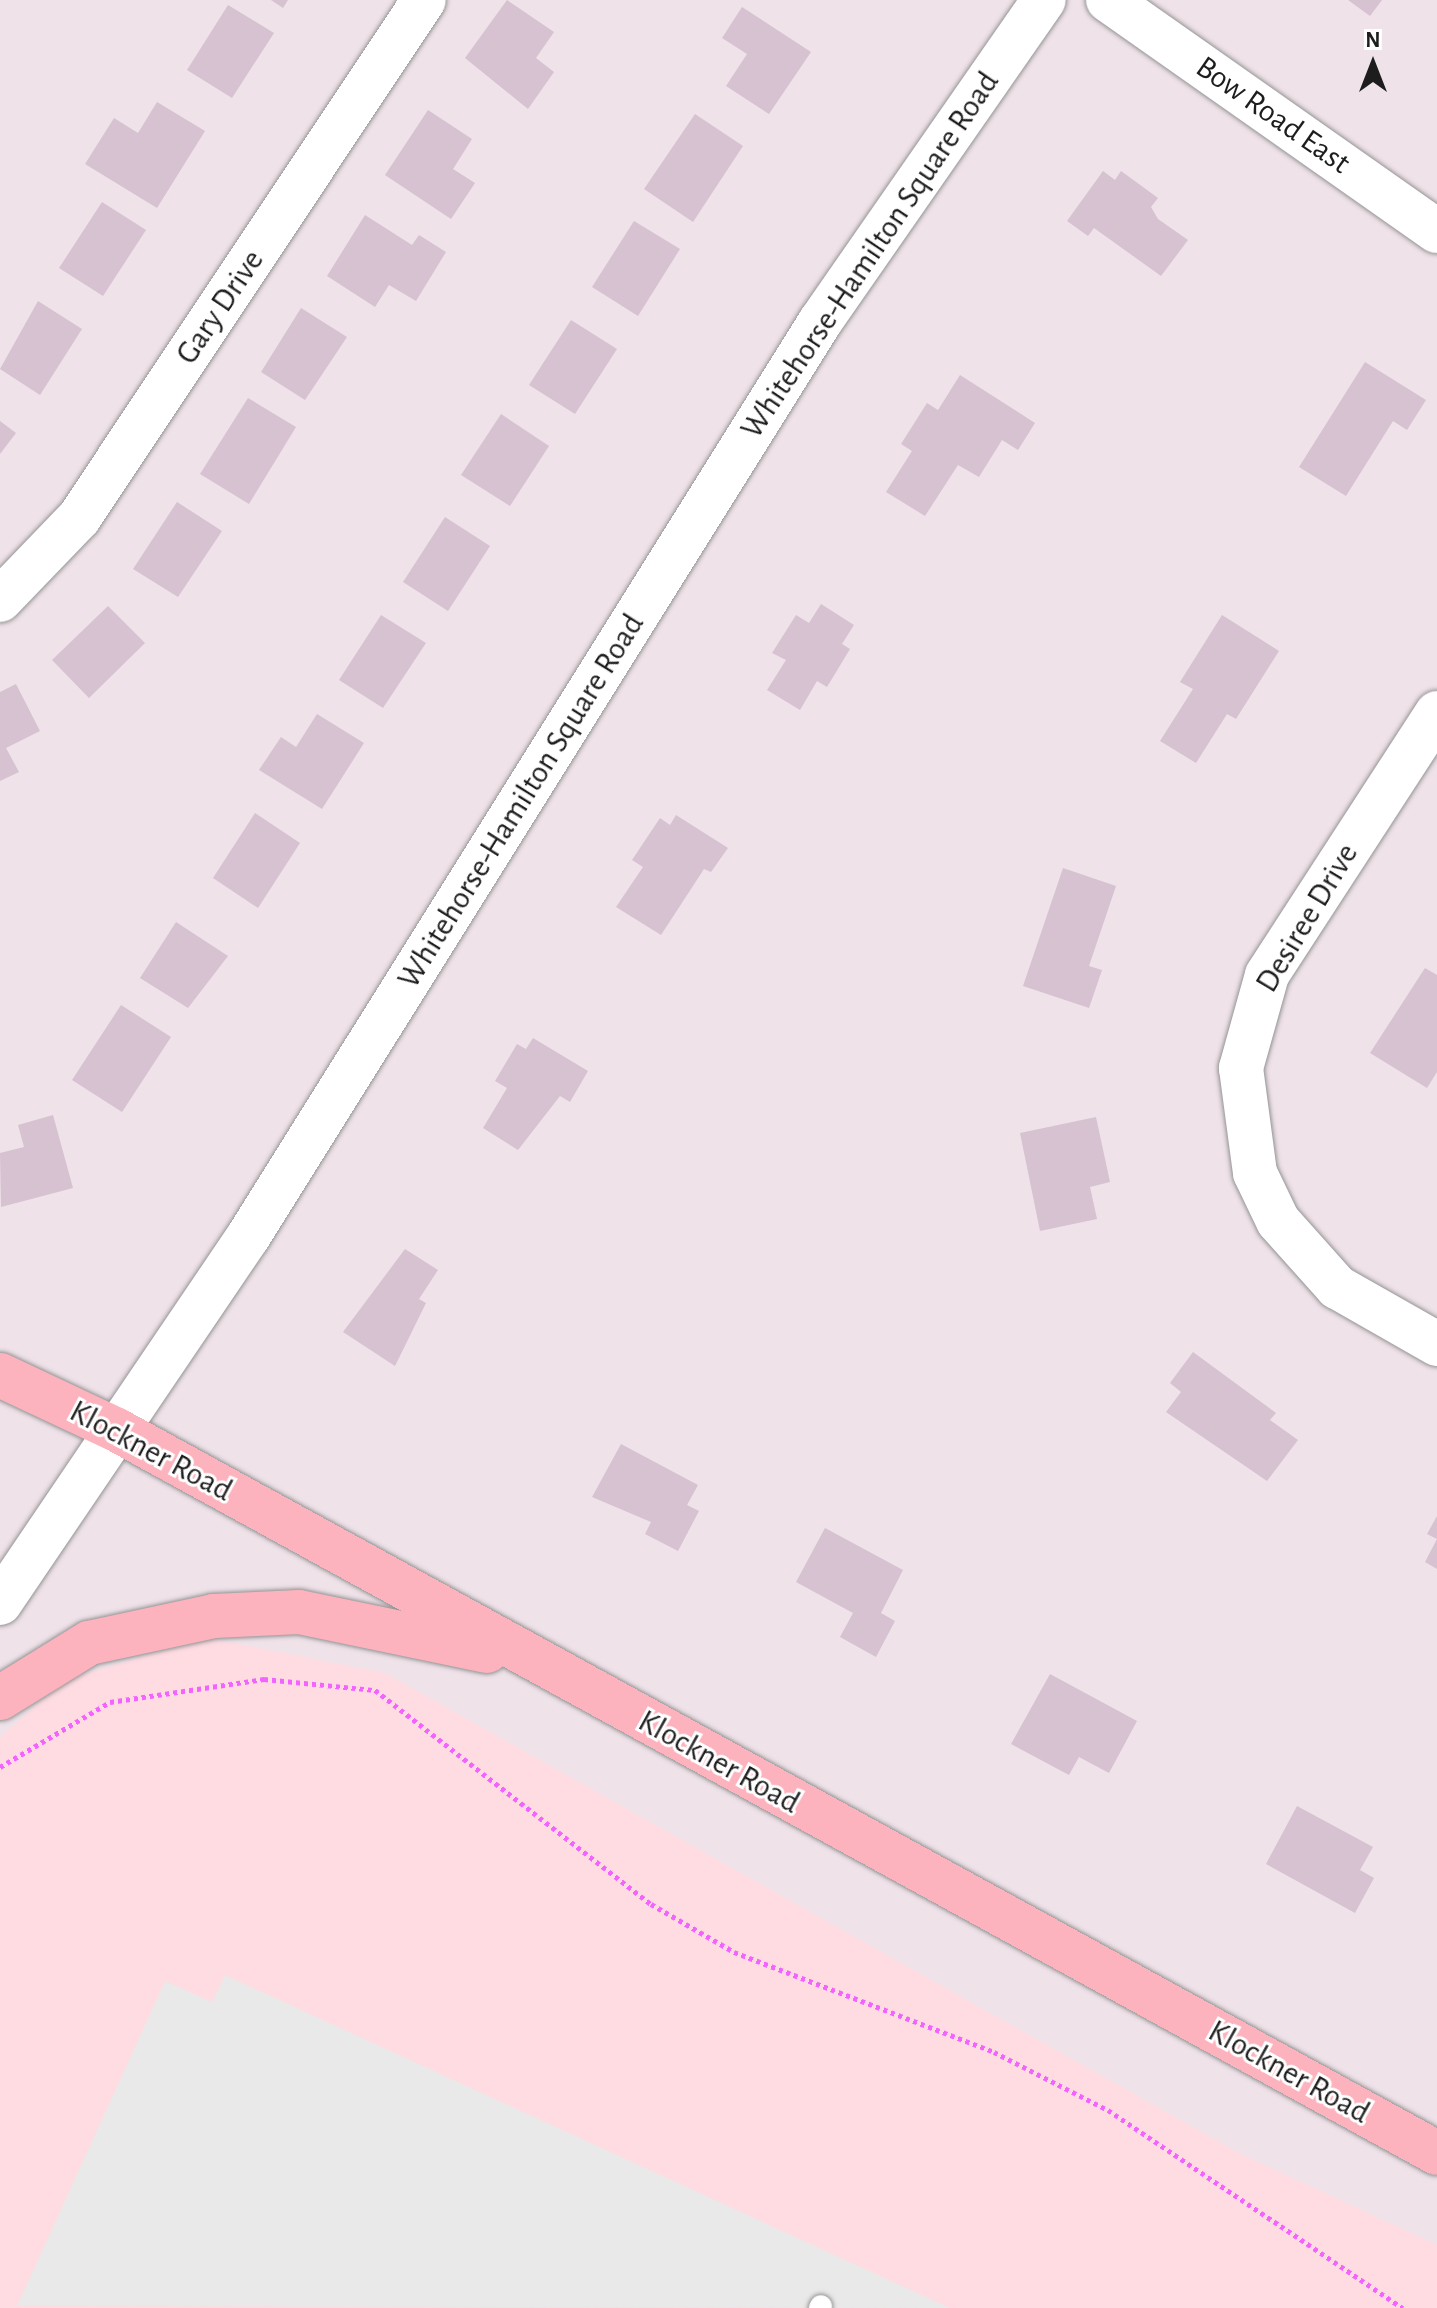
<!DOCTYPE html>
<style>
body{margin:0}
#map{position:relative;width:1437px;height:2308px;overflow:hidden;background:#efe2e9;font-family:"Alegreya Sans",sans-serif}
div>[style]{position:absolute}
.education>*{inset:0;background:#ffdbe2}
.parking>*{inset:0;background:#e9e9e9}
.building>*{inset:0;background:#d6c2d1}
.path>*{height:5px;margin-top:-2.5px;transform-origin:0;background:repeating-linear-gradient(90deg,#f263ff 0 4px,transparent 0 8px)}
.roads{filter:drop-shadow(0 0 2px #949494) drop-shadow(0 0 2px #949494)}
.service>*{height:22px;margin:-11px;padding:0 11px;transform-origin:11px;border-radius:11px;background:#fff}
.minor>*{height:44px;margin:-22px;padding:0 22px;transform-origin:22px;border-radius:22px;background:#fff}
.tertiary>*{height:44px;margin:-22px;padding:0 22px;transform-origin:22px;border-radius:22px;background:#fff}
.secondary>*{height:44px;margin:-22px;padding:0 22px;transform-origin:22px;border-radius:22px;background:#fcb3bd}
span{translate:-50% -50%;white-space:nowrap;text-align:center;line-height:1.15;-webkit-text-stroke:6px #fff;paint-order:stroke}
.street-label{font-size:32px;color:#1d1d1d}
.north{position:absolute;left:1333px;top:24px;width:80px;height:80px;-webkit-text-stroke:6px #fff;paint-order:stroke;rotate:0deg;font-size:22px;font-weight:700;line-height:32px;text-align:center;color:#1d1d1d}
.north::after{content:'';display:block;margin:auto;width:28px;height:36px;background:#1d1d1d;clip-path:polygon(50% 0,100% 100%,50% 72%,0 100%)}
</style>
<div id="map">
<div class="education">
<div style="clip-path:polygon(208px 1638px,385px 1673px,1241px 2154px,1437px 2245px,1437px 2308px,0 2308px,0 1737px,67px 1679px)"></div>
</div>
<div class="parking">
<div style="clip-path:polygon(225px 1975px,950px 2308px,17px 2306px,165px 1981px,212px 2002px)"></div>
</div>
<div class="building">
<div style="clip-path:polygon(271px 0,288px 0,283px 8px)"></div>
<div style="clip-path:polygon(507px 0,554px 32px,536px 58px,554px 72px,528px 109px,465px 58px)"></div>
<div style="clip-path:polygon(1348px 0,1382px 0,1370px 16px)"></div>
<div style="clip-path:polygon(228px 5px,274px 33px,232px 98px,187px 70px)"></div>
<div style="clip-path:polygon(742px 7px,811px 52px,769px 114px,726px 86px,747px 54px,722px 38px)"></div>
<div style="clip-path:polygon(157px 102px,205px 131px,157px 208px,85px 164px,114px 118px,138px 133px)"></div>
<div style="clip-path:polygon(428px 110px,472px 139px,453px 169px,475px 183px,451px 219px,385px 175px)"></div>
<div style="clip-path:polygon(695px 114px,743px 146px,693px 222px,644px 189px)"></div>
<div style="clip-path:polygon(1103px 171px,1115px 180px,1121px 171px,1158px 198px,1151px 207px,1158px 219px,1188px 240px,1161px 276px,1094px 228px,1088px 236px,1067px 221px)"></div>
<div style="clip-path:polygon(102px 202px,146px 230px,103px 296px,59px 268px)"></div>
<div style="clip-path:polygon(365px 215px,412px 245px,419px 235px,446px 252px,416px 301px,389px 285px,375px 307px,327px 276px)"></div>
<div style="clip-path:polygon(634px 221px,680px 249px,638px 316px,592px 287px)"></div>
<div style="clip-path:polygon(38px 301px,82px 329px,40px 395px,0 369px)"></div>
<div style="clip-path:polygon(301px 308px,347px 337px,305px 400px,261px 372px)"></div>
<div style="clip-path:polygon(571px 320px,617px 349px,575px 414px,529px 385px)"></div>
<div style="clip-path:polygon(1365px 362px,1426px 400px,1407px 430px,1393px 421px,1346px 496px,1299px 467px)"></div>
<div style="clip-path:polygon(960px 375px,1035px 423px,1018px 450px,1002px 440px,979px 477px,958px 465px,925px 516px,886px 492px,912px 451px,901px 444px,927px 403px,938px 410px)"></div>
<div style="clip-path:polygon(248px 398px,296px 427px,249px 504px,200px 474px)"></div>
<div style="clip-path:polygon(501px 414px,549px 446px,510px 506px,461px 475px)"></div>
<div style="clip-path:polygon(0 421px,16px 433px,0 454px)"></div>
<div style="clip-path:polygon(177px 502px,222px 531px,178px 597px,133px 569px)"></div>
<div style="clip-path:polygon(445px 517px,490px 546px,448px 611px,403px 582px)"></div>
<div style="clip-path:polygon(821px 604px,854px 625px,842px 644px,850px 649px,827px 687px,817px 681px,800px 710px,767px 690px,786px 660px,772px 653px,796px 615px,809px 623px)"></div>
<div style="clip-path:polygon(108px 606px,145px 643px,89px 698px,52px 660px)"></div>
<div style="clip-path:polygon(381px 615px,426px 643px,383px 708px,339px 680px)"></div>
<div style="clip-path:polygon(1222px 615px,1279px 651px,1236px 719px,1227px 714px,1196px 763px,1160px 741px,1193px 689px,1180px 682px)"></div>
<div style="clip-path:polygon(16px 684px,40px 731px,6px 748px,19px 772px,0 781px,0 692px)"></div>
<div style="clip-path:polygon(317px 714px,364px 743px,322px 809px,259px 770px,281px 737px,296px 747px)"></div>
<div style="clip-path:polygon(255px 813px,300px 843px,258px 908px,213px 878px)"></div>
<div style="clip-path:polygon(676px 815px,728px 848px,711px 872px,704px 869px,661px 935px,616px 907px,643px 867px,632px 860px,660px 818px,670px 825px)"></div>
<div style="clip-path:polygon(1063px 868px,1116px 886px,1089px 966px,1102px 970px,1089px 1008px,1023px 986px)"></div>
<div style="clip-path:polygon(176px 922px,228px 956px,188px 1008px,140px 978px)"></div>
<div style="clip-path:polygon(1425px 968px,1437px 975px,1437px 1072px,1427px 1088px,1370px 1053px)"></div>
<div style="clip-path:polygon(121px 1005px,171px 1037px,122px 1112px,72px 1080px)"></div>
<div style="clip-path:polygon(533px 1038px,588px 1071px,570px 1102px,560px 1096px,518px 1150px,483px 1128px,507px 1088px,495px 1081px,517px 1044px,526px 1049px)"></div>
<div style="clip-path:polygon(53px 1115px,73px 1188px,1px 1207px,0 1153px,24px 1147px,18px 1125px)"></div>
<div style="clip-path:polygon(1096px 1117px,1110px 1182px,1090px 1187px,1097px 1219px,1040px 1231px,1020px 1133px)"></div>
<div style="clip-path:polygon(405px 1249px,438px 1270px,419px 1299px,426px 1303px,395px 1366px,343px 1332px)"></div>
<div style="clip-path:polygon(1193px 1352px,1276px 1413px,1270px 1420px,1298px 1440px,1267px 1481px,1166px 1412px,1181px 1392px,1170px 1383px)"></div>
<div style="clip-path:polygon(621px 1444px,698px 1485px,687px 1505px,699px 1511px,678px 1551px,645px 1534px,651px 1522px,592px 1497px)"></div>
<div style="clip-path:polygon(1437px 1516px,1437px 1539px,1427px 1534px)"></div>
<div style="clip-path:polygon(825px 1528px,903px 1570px,881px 1613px,895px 1621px,876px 1657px,840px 1637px,853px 1613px,796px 1582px)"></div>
<div style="clip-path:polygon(1437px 1539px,1437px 1569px,1425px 1562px)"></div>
<div style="clip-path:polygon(1050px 1674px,1137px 1721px,1109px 1773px,1079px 1757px,1069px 1775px,1011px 1744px)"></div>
<div style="clip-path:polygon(1297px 1806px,1373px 1847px,1360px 1870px,1374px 1878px,1355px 1913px,1266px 1864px)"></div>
</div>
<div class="path">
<div style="left:0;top:1767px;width:128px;rotate:-30.6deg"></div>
<div style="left:110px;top:1702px;width:156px;rotate:-8.5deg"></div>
<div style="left:264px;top:1679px;width:112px;rotate:5.7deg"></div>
<div style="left:375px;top:1690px;width:349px;rotate:37.8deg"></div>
<div style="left:651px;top:1904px;width:96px;rotate:30deg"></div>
<div style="left:734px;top:1952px;width:279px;rotate:21deg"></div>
<div style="left:994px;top:2052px;width:128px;rotate:27deg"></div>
<div style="left:1108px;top:2110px;width:355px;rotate:33.9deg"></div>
</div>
<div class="roads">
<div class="service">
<div style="left:820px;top:2308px;width:2px;rotate:-63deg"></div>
</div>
<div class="minor">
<div style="left:1108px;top:0;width:402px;rotate:35.1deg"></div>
<div style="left:0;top:600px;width:114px;rotate:-46.1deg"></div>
<div style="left:79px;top:518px;width:622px;rotate:-56.34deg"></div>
<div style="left:1437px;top:713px;width:312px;rotate:123deg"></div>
<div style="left:1267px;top:975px;width:97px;rotate:105.6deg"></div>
<div style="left:1241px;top:1068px;width:106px;rotate:82.4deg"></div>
<div style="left:1255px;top:1173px;width:53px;rotate:64.4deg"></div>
<div style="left:1278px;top:1221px;width:89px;rotate:48.2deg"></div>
<div style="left:1337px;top:1287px;width:115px;rotate:29.7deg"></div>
</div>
<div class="tertiary">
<div style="left:0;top:1603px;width:442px;rotate:-55.9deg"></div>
<div style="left:248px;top:1237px;width:1079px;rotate:-57.99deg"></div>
<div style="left:820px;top:322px;width:392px;rotate:-55.2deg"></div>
</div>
<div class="secondary">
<div style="left:0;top:1375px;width:129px;rotate:25.2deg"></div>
<div style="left:117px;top:1430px;width:1505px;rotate:28.71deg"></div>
<div style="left:0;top:1698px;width:105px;rotate:-31.7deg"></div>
<div style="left:89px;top:1643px;width:128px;rotate:-12.2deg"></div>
<div style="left:214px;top:1616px;width:85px;rotate:-2.7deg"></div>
<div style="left:299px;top:1612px;width:192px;rotate:11.7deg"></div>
</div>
</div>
<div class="street-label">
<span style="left:1273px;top:115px;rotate:35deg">Bow Road East</span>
<span style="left:870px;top:255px;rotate:-56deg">Whitehorse-Hamilton Square Road</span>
<span style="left:220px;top:307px;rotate:-56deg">Gary Drive</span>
<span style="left:521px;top:801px;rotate:-58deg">Whitehorse-Hamilton Square Road</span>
<span style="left:1307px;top:918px;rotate:-59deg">Desiree Drive</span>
<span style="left:151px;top:1451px;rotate:28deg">Klockner Road</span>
<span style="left:719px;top:1762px;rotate:29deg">Klockner Road</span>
<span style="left:1289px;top:2072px;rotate:29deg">Klockner Road</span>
</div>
<div class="north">N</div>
</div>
